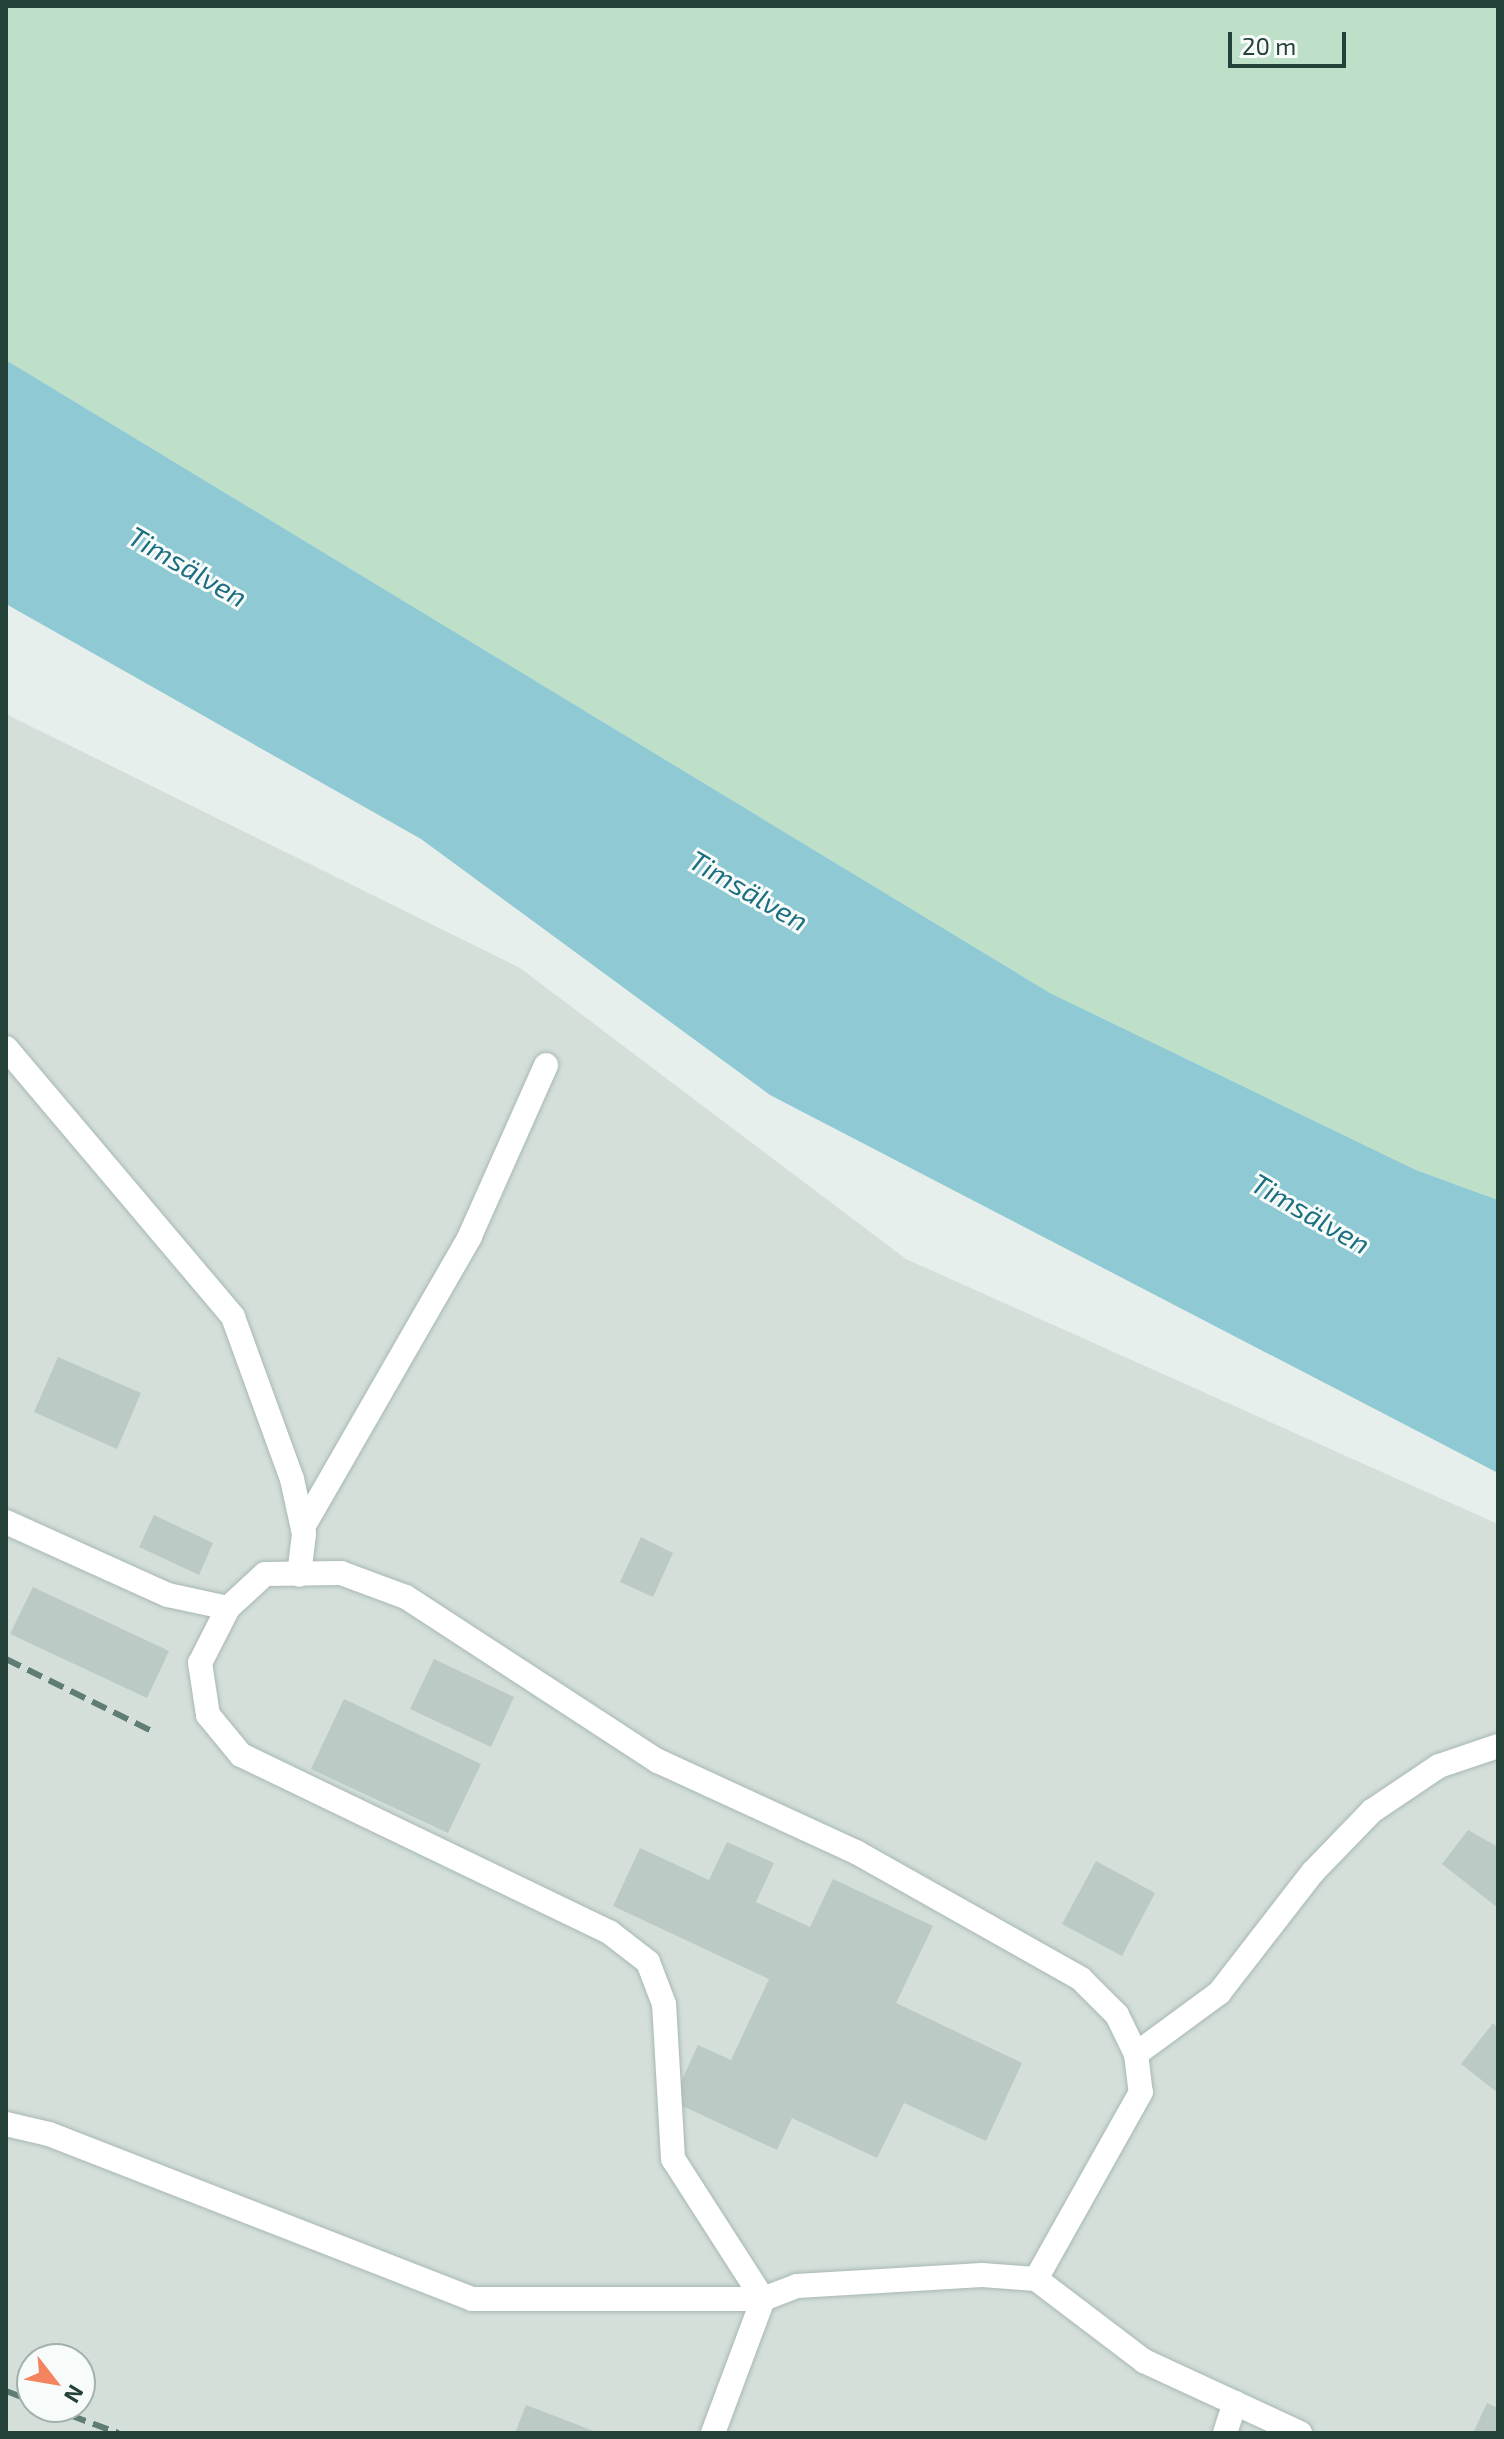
<!DOCTYPE html>
<meta charset="utf-8">
<style>
body{margin:0}
#map{position:relative;width:1504px;height:2439px;overflow:hidden;background:#e6efeb;font-family:"Exo 2",sans-serif}
div>[style]{position:absolute}
.built>*{inset:0;background:#d4dfda}
.green>*{inset:0;background:#bfe0c8}
.water>*{inset:0;background:#8ec9d4}
.building>*{inset:0;background:#bbcac4}
.roads{filter:drop-shadow(0 0 2px #a8b8b2) drop-shadow(0 0 2px #a8b8b2)}
.minor>*{height:24px;margin:-12px;padding:0 12px;transform-origin:12px;border-radius:12px;background:#fff}
.rail>*{height:6px;margin-top:-3px;transform-origin:0;background:repeating-linear-gradient(90deg,#5f7d75 0 16px,transparent 0 24px)}
span{translate:-50% -50%;white-space:nowrap;text-align:center;line-height:1.15;-webkit-text-stroke:6px #f7fbf9;paint-order:stroke}
.water-label{font-size:28px;color:#1c6f80;font-style:italic}
.frame{position:absolute;inset:0;border:8px solid #24423a;pointer-events:none}
.north{position:absolute;left:16px;top:2343px;width:80px;height:80px;box-sizing:border-box;background:#f7fbf9;border:2px solid #a3b1ad;border-radius:50%;rotate:121deg;font-size:22px;font-weight:700;line-height:32px;text-align:center;color:#24423a}
.north::after{content:'';display:block;margin:auto;width:28px;height:36px;background:#f4845f;clip-path:polygon(50% 0,100% 100%,50% 72%,0 100%)}
.scale{position:absolute;left:1228px;top:32px;width:118px;height:36px;box-sizing:border-box;border:4px solid #24423a;border-top:0;padding-left:10px;font-size:24px;line-height:28px;white-space:nowrap;color:#24423a;-webkit-text-stroke:6px #f7fbf9;paint-order:stroke}
</style>
<div id="map">
<div class="built">
<div style="clip-path:polygon(evenodd,6px 714px,520px 968px,906px 1259px,1498px 1524px,1498px 2433px,6px 2433px,6px 714px,32px 2359px,80px 2359px,80px 2407px,32px 2407px,32px 2359px)"></div>
</div>
<div class="green">
<div style="clip-path:polygon(6px 6px,1498px 6px,1498px 1200px,1416px 1170px,1050px 993px,6px 360px)"></div>
</div>
<div class="water">
<div style="clip-path:polygon(6px 360px,1050px 993px,1416px 1170px,1498px 1200px,1498px 1473px,770px 1095px,421px 839px,6px 604px)"></div>
</div>
<div class="building">
<div style="clip-path:polygon(58px 1357px,141px 1393px,117px 1449px,34px 1412px)"></div>
<div style="clip-path:polygon(154px 1515px,213px 1543px,199px 1575px,139px 1547px)"></div>
<div style="clip-path:polygon(641px 1537px,673px 1553px,653px 1597px,620px 1582px)"></div>
<div style="clip-path:polygon(33px 1587px,169px 1651px,147px 1698px,10px 1634px)"></div>
<div style="clip-path:polygon(434px 1659px,514px 1697px,491px 1747px,410px 1709px)"></div>
<div style="clip-path:polygon(344px 1699px,481px 1764px,448px 1833px,311px 1769px)"></div>
<div style="clip-path:polygon(1468px 1830px,1498px 1847px,1498px 1908px,1442px 1864px)"></div>
<div style="clip-path:polygon(727px 1842px,774px 1863px,756px 1902px,810px 1927px,833px 1879px,933px 1926px,896px 2003px,1022px 2063px,986px 2141px,904px 2103px,877px 2158px,792px 2118px,777px 2150px,672px 2101px,698px 2045px,731px 2060px,769px 1979px,613px 1906px,640px 1848px,709px 1880px)"></div>
<div style="clip-path:polygon(1096px 1861px,1155px 1893px,1122px 1956px,1062px 1924px)"></div>
<div style="clip-path:polygon(1493px 2023px,1498px 2028px,1498px 2093px,1461px 2064px)"></div>
<div style="clip-path:polygon(1487px 2403px,1498px 2408px,1498px 2433px,1473px 2433px)"></div>
<div style="clip-path:polygon(526px 2405px,599px 2433px,515px 2433px)"></div>
</div>
<div class="roads">
<div class="minor">
<div style="left:6px;top:1048px;width:352px;rotate:49.8deg"></div>
<div style="left:233px;top:1317px;width:172px;rotate:70deg"></div>
<div style="left:292px;top:1479px;width:56px;rotate:77.7deg"></div>
<div style="left:304px;top:1534px;width:41px;rotate:97deg"></div>
<div style="left:6px;top:1522px;width:178px;rotate:24.3deg"></div>
<div style="left:168px;top:1595px;width:61px;rotate:12.2deg"></div>
<div style="left:303px;top:1527px;width:336px;rotate:-60.1deg"></div>
<div style="left:470px;top:1236px;width:187px;rotate:-66deg"></div>
<div style="left:1136px;top:2054px;width:103px;rotate:-36.3deg"></div>
<div style="left:1219px;top:1993px;width:153px;rotate:-52.2deg"></div>
<div style="left:1313px;top:1872px;width:85px;rotate:-46deg"></div>
<div style="left:1372px;top:1811px;width:81px;rotate:-33.9deg"></div>
<div style="left:1439px;top:1766px;width:62px;rotate:-18.7deg"></div>
<div style="left:6px;top:2124px;width:44px;rotate:13.1deg"></div>
<div style="left:49px;top:2134px;width:454px;rotate:21.3deg"></div>
<div style="left:472px;top:2299px;width:291px"></div>
<div style="left:763px;top:2299px;width:166px;rotate:-122.7deg"></div>
<div style="left:673px;top:2159px;width:155px;rotate:-93.3deg"></div>
<div style="left:664px;top:2004px;width:45px;rotate:-110.9deg"></div>
<div style="left:648px;top:1962px;width:49px;rotate:-142.4deg"></div>
<div style="left:609px;top:1932px;width:408px;rotate:-154.3deg"></div>
<div style="left:241px;top:1755px;width:52px;rotate:-129.5deg"></div>
<div style="left:208px;top:1715px;width:53px;rotate:-98.7deg"></div>
<div style="left:200px;top:1663px;width:62px;rotate:-63deg"></div>
<div style="left:228px;top:1608px;width:50px;rotate:-42.6deg"></div>
<div style="left:265px;top:1574px;width:76px;rotate:-0.8deg"></div>
<div style="left:341px;top:1573px;width:69px;rotate:20.3deg"></div>
<div style="left:406px;top:1597px;width:301px;rotate:33.1deg"></div>
<div style="left:658px;top:1761px;width:218px;rotate:24.7deg"></div>
<div style="left:856px;top:1852px;width:258px;rotate:29.4deg"></div>
<div style="left:1081px;top:1979px;width:51px;rotate:45deg"></div>
<div style="left:1117px;top:2015px;width:43px;rotate:64deg"></div>
<div style="left:1136px;top:2054px;width:38px;rotate:83deg"></div>
<div style="left:1141px;top:2092px;width:214px;rotate:119.3deg"></div>
<div style="left:713px;top:2433px;width:143px;rotate:-69.5deg"></div>
<div style="left:763px;top:2299px;width:36px;rotate:-21deg"></div>
<div style="left:797px;top:2286px;width:185px;rotate:-3.4deg"></div>
<div style="left:982px;top:2275px;width:54px;rotate:4.2deg"></div>
<div style="left:1036px;top:2279px;width:136px;rotate:37.2deg"></div>
<div style="left:1144px;top:2361px;width:172px;rotate:24.8deg"></div>
<div style="left:1225px;top:2433px;width:32px;rotate:-72deg"></div>
</div>
</div>
<div class="rail">
<div style="left:6px;top:1659px;width:165px;rotate:26.3deg"></div>
<div style="left:6px;top:2391px;width:28px;rotate:21deg"></div>
<div style="left:48px;top:2407px;width:75px;rotate:20.4deg"></div>
</div>
<div class="water-label">
<span style="left:188px;top:566px;rotate:30deg">Timsälven</span>
<span style="left:749px;top:890px;rotate:30deg">Timsälven</span>
<span style="left:1311px;top:1213px;rotate:30deg">Timsälven</span>
</div>
<div class="frame"></div>
<div class="north">N</div>
<div class="scale">20 m</div>
</div>
